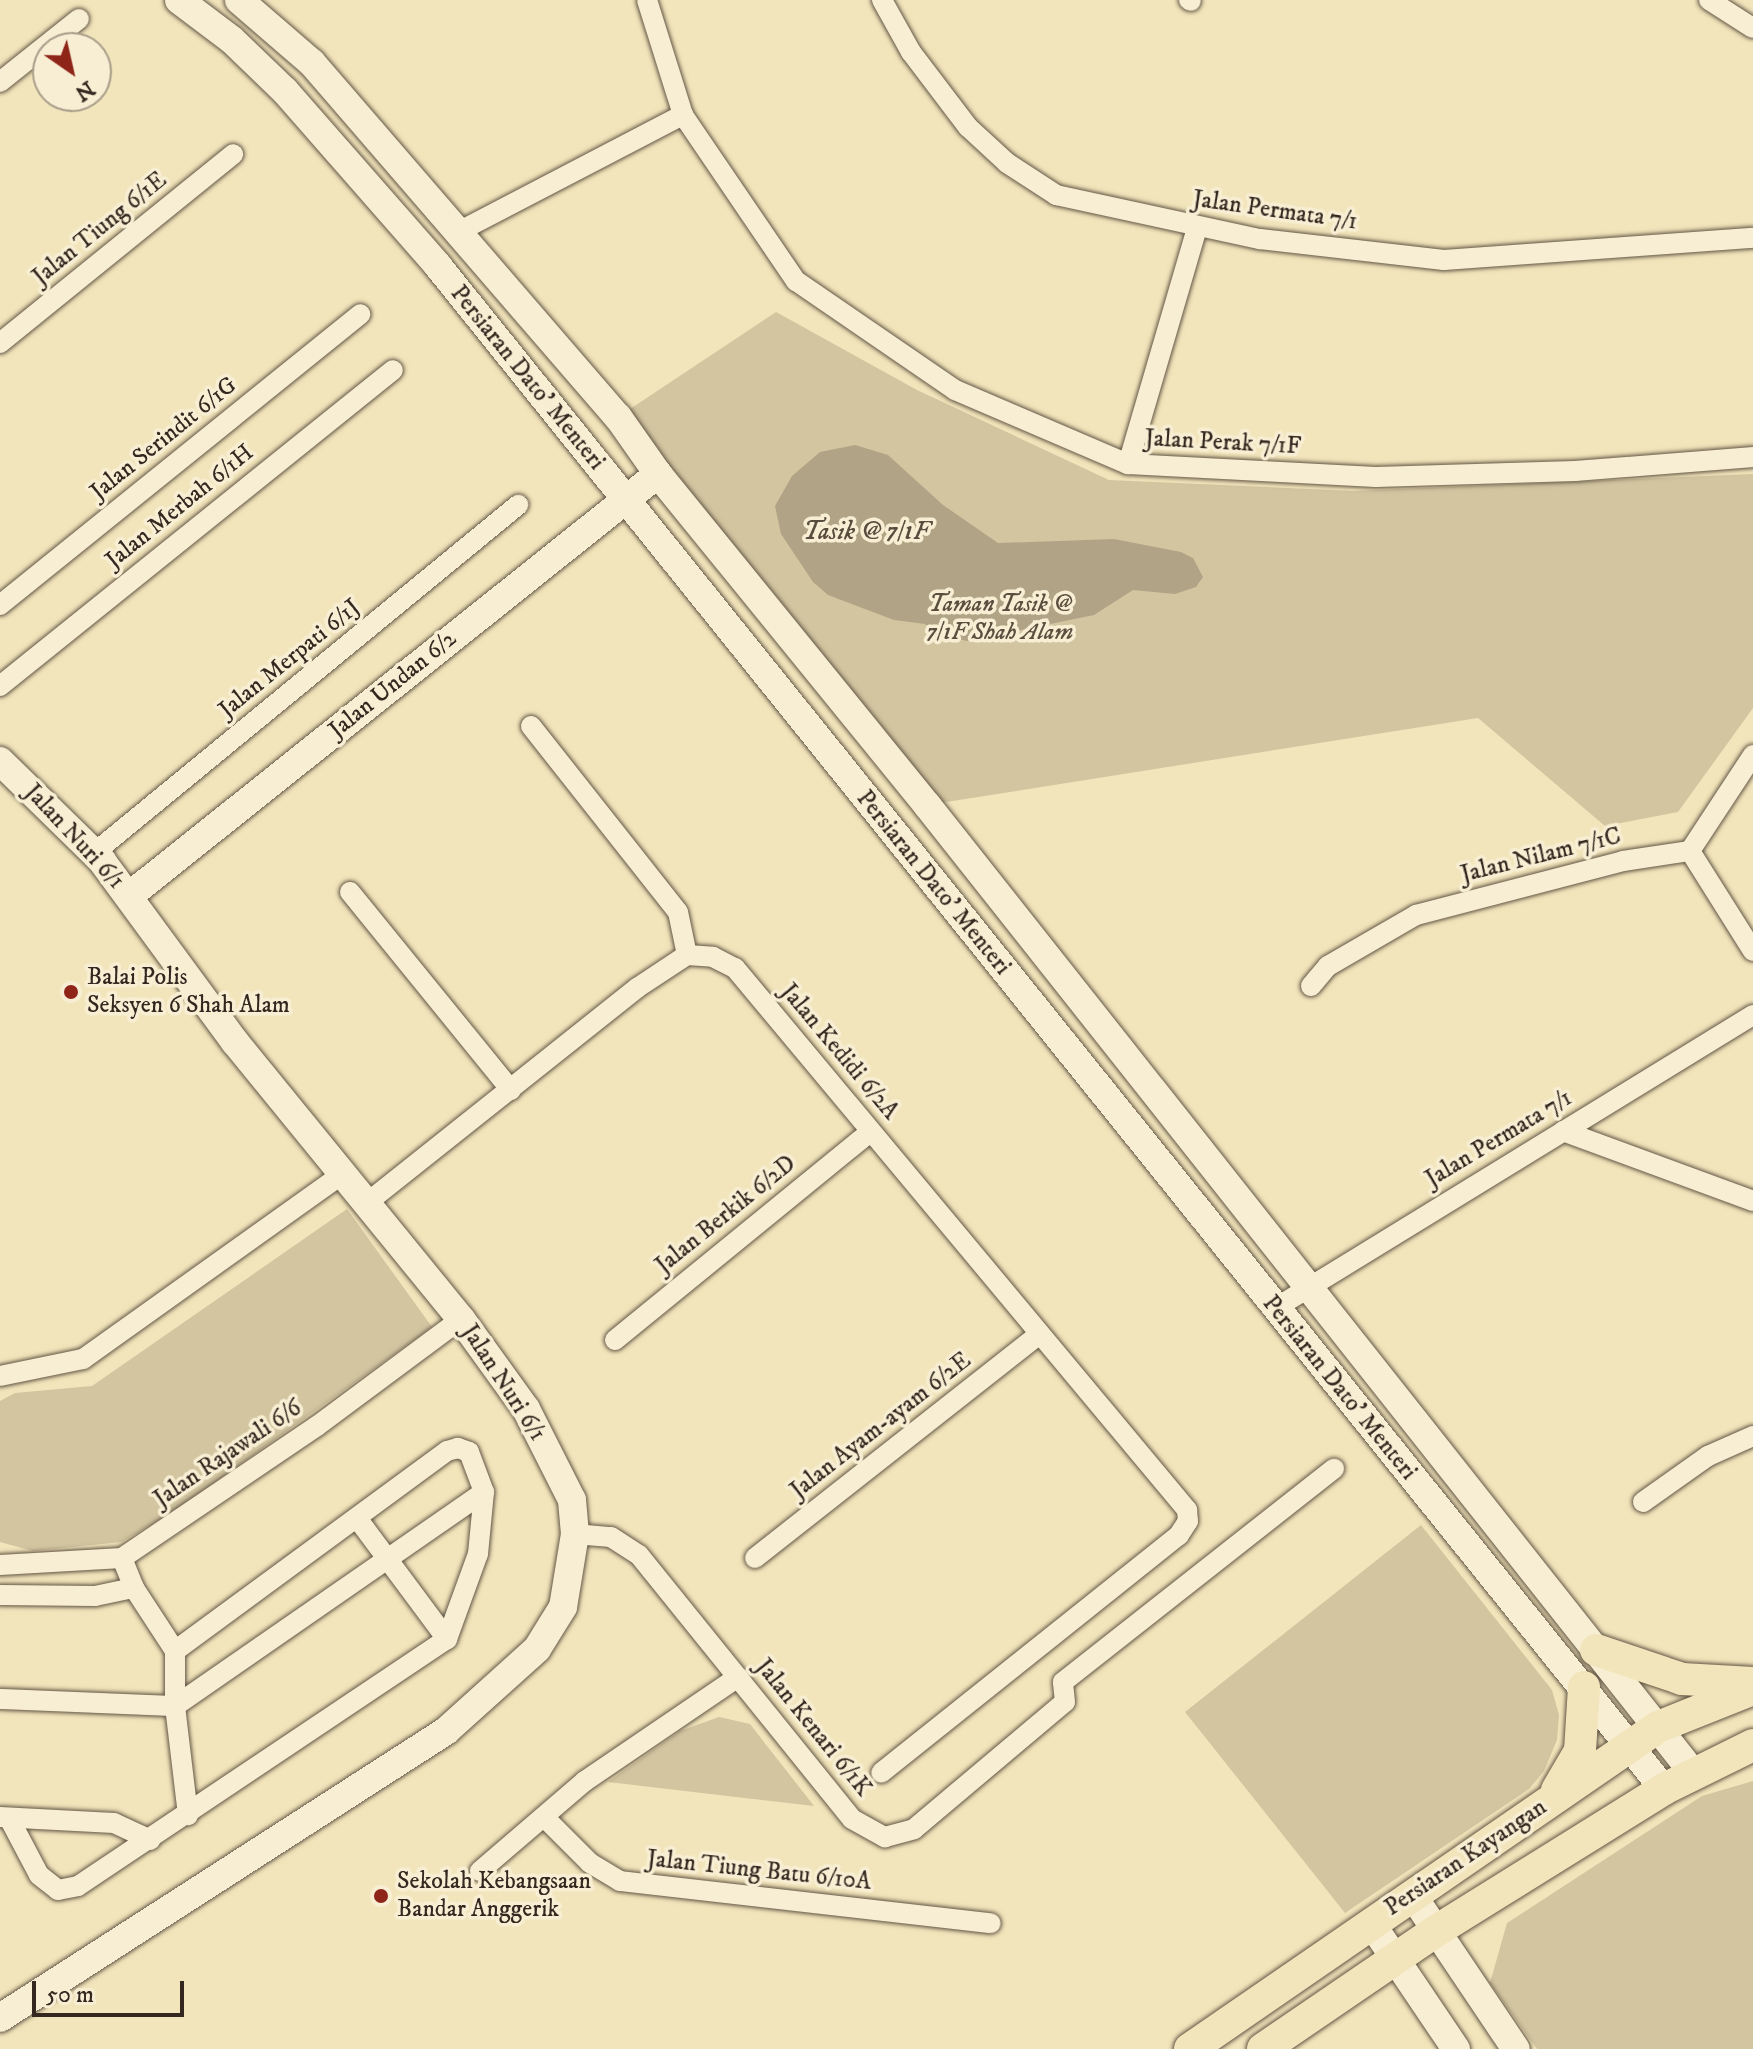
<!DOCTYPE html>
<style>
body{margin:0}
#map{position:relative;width:1753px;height:2049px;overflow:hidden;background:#f2e5bb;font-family:"IM FELL DW Pica",serif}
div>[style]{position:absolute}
.green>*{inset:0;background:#d2c5a0}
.water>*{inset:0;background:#b1a486}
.roads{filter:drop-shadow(0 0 2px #635646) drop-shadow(0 0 2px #635646)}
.street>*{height:20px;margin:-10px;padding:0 10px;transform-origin:10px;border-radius:10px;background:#f7eed3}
.secondary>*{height:28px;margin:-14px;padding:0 14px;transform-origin:14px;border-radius:14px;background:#f7eed3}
.primary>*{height:32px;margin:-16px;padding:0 16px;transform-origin:16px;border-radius:16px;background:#f2e5bb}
.dots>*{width:22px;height:22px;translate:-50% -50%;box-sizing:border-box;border:4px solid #f7eed3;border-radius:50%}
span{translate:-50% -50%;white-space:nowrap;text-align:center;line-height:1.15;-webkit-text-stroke:7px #f7eed3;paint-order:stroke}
.street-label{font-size:24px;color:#33271f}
.park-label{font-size:24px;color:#5b4e3f;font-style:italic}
.poi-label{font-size:24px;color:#33271f}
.left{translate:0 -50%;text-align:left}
.water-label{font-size:26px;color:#594c3e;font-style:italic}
.north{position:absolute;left:32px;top:32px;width:80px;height:80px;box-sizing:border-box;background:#f7eed3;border:2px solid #a99e8b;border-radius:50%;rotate:146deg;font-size:22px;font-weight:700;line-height:32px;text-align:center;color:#33271f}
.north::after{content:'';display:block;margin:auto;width:28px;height:36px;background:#8f2418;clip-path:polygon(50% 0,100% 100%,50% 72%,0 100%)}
.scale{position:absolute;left:32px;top:1981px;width:152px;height:36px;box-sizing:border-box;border:4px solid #33271f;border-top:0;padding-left:10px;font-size:24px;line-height:28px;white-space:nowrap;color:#33271f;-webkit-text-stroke:6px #f7eed3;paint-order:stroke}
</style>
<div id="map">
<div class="green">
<div style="clip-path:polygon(776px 312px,917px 390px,1109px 480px,1354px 491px,1753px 474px,1753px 708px,1678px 812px,1605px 826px,1478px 718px,927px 805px,618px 417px)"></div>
<div style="clip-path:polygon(347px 1209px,432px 1327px,176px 1510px,121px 1542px,33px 1551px,0 1542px,0 1401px,15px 1393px,92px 1386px)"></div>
<div style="clip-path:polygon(1421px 1525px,1552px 1690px,1559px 1715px,1557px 1740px,1544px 1771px,1529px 1789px,1345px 1913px,1185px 1712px)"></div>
<div style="clip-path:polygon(719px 1717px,750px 1724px,814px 1806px,608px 1782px,680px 1731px)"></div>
<div style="clip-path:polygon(1753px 1781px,1753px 2049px,1537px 2049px,1490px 1983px,1507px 1923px,1702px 1796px)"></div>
</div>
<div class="water">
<div style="clip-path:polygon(855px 445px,888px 455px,943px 505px,998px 543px,1114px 539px,1181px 552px,1193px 558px,1203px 577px,1196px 587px,1175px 594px,1133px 590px,1094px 615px,967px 641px,939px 635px,925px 624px,894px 620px,828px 595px,813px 582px,781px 534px,775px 506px,792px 476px,820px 452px)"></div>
</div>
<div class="roads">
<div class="street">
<div style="left:647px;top:0;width:121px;rotate:72.6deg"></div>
<div style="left:683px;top:115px;width:201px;rotate:55.8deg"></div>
<div style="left:796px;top:281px;width:193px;rotate:34.4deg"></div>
<div style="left:955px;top:390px;width:188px;rotate:23.2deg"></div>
<div style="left:1128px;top:464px;width:248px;rotate:3deg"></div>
<div style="left:1376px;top:477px;width:199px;rotate:-1.7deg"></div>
<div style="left:1575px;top:471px;width:179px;rotate:-4.5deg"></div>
<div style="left:882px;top:0;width:60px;rotate:60.9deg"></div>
<div style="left:911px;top:52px;width:94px;rotate:52.8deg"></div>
<div style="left:968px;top:127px;width:53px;rotate:42.7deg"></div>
<div style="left:1007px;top:163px;width:59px;rotate:33.1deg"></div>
<div style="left:1056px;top:195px;width:209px;rotate:12.2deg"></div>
<div style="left:1260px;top:239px;width:185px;rotate:6.5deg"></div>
<div style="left:1444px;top:260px;width:310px;rotate:-4.1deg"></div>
<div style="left:1189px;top:0;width:2px;rotate:27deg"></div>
<div style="left:1709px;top:0;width:52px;rotate:32.5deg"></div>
<div style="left:0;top:82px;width:101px;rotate:-38.6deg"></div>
<div style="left:458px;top:232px;width:254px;rotate:-27.5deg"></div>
<div style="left:0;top:343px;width:300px;rotate:-39deg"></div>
<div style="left:1128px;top:464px;width:246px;rotate:-73.7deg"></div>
<div style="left:0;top:605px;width:463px;rotate:-38.9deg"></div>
<div style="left:0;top:686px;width:504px;rotate:-38.8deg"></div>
<div style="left:531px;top:726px;width:237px;rotate:51.7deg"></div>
<div style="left:678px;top:912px;width:44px;rotate:78.2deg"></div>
<div style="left:1690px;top:851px;width:115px;rotate:-56.7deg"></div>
<div style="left:94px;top:853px;width:549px;rotate:-39.38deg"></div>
<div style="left:350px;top:892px;width:255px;rotate:50.9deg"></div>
<div style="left:1311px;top:986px;width:26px;rotate:-50deg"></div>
<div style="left:1328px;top:966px;width:102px;rotate:-30.1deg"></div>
<div style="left:1416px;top:915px;width:214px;rotate:-14.6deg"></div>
<div style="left:1623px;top:861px;width:68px;rotate:-8.5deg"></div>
<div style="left:1690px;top:851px;width:118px;rotate:57.8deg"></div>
<div style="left:1563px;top:1131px;width:202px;rotate:20.2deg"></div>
<div style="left:368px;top:1202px;width:344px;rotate:-38.5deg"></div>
<div style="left:637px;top:988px;width:60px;rotate:-33.4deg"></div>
<div style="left:687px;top:955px;width:26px;rotate:4deg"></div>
<div style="left:713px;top:957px;width:25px;rotate:27deg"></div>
<div style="left:735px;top:968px;width:706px;rotate:50.17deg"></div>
<div style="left:1187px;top:1510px;width:11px;rotate:85deg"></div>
<div style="left:1188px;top:1521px;width:17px;rotate:123deg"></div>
<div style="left:1179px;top:1535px;width:381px;rotate:141.4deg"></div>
<div style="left:1274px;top:1309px;width:562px;rotate:-31.54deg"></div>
<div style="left:615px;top:1340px;width:330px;rotate:-39.2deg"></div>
<div style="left:0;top:1376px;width:85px;rotate:-11.6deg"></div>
<div style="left:83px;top:1359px;width:320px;rotate:-35.5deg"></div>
<div style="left:1643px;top:1502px;width:80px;rotate:-35.3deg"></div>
<div style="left:1708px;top:1456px;width:49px;rotate:-24deg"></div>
<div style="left:357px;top:1518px;width:151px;rotate:53.4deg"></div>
<div style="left:575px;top:1534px;width:36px;rotate:5deg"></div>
<div style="left:611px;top:1537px;width:33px;rotate:33deg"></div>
<div style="left:639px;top:1555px;width:339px;rotate:51.1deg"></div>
<div style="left:852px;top:1819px;width:38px;rotate:29deg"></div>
<div style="left:885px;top:1837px;width:30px;rotate:-15deg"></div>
<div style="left:914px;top:1829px;width:197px;rotate:-40.1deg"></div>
<div style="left:1065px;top:1702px;width:20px;rotate:-96deg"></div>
<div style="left:1063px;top:1682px;width:345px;rotate:-38.2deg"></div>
<div style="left:122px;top:1558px;width:32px;rotate:68deg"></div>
<div style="left:134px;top:1588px;width:75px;rotate:56.9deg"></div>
<div style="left:175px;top:1651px;width:55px;rotate:90deg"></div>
<div style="left:175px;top:1706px;width:110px;rotate:83.2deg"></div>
<div style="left:755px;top:1558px;width:362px;rotate:-38.2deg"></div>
<div style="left:0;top:1565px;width:122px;rotate:-3.3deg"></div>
<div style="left:122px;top:1558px;width:235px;rotate:-34.1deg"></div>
<div style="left:317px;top:1426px;width:179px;rotate:-36.6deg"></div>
<div style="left:0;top:1595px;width:95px;rotate:0.6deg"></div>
<div style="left:95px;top:1596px;width:40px;rotate:-12deg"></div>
<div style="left:0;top:1699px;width:175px;rotate:2.3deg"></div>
<div style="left:175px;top:1706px;width:376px;rotate:-34.7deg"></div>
<div style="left:484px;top:1492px;width:43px;rotate:-110.6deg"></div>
<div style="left:469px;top:1452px;width:12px;rotate:-160deg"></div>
<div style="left:458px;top:1448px;width:11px;rotate:165deg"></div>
<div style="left:447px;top:1451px;width:338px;rotate:143.7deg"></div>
<div style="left:0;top:1817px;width:114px;rotate:3deg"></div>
<div style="left:114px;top:1823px;width:40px;rotate:25deg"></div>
<div style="left:9px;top:1818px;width:64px;rotate:62.2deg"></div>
<div style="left:39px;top:1875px;width:24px;rotate:38deg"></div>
<div style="left:58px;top:1890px;width:20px;rotate:-11deg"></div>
<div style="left:78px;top:1886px;width:444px;rotate:-33.8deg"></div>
<div style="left:447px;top:1639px;width:90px;rotate:-70deg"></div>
<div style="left:478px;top:1554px;width:62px;rotate:-84.5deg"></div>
<div style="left:545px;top:1818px;width:64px;rotate:45deg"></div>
<div style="left:590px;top:1863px;width:35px;rotate:31deg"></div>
<div style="left:620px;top:1881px;width:373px;rotate:6.5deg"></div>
<div style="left:480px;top:1871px;width:138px;rotate:-40.6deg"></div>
<div style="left:585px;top:1781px;width:185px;rotate:-34.2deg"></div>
</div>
<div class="secondary">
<div style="left:179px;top:0;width:66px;rotate:37deg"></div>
<div style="left:232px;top:40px;width:74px;rotate:43.9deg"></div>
<div style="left:285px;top:91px;width:232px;rotate:48.8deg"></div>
<div style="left:438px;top:266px;width:1955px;rotate:51.17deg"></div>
<div style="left:239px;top:0;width:96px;rotate:40.8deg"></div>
<div style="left:312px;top:63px;width:468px;rotate:49.2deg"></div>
<div style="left:618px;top:417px;width:70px;rotate:54.9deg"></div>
<div style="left:658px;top:474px;width:427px;rotate:50.9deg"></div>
<div style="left:927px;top:805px;width:1236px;rotate:51.64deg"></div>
<div style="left:0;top:761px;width:143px;rotate:44.4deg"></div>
<div style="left:102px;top:861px;width:225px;rotate:53.7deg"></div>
<div style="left:235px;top:1042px;width:357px;rotate:50.8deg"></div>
<div style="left:461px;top:1319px;width:111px;rotate:54.2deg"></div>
<div style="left:526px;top:1409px;width:102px;rotate:63.2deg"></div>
<div style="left:572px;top:1500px;width:34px;rotate:85deg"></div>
<div style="left:575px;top:1534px;width:74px;rotate:99.3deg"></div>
<div style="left:563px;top:1607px;width:49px;rotate:121.8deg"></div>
<div style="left:537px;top:1649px;width:122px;rotate:138deg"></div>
<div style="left:446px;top:1731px;width:530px;rotate:147.24deg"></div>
<div style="left:129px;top:896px;width:677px;rotate:-38.58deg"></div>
<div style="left:1413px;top:1896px;width:184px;rotate:56.1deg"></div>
<div style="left:1371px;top:1923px;width:152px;rotate:56deg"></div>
</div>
<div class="primary">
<div style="left:1596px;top:1650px;width:91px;rotate:18.6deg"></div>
<div style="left:1682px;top:1679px;width:71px;rotate:3.2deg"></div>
<div style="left:1557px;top:1790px;width:45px;rotate:-59.5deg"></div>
<div style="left:1580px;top:1751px;width:64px;rotate:-86.4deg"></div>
<div style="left:1190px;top:2049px;width:568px;rotate:-34.53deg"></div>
<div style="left:1658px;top:1727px;width:102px;rotate:-21.8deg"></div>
<div style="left:1263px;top:2049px;width:209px;rotate:-34.3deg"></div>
<div style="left:1436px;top:1931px;width:269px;rotate:-31.9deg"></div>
<div style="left:1664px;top:1789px;width:99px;rotate:-26.3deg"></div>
</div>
</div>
<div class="dots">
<div style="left:71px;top:992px;background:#8f2418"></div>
<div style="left:381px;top:1896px;background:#8f2418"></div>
</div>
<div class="street-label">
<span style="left:1275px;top:211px;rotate:8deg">Jalan Permata 7/1</span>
<span style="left:100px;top:229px;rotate:-39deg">Jalan Tiung 6/1E</span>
<span style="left:527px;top:378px;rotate:51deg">Persiaran Dato' Menteri</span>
<span style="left:164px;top:439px;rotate:-39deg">Jalan Serindit 6/1G</span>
<span style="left:1223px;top:443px;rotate:3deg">Jalan Perak 7/1F</span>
<span style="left:180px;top:507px;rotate:-39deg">Jalan Merbah 6/1H</span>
<span style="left:290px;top:659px;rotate:-39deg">Jalan Merpati 6/1J</span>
<span style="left:393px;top:685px;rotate:-39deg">Jalan Undan 6/2</span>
<span style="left:74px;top:837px;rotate:47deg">Jalan Nuri 6/1</span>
<span style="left:1541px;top:856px;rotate:-14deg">Jalan Nilam 7/1C</span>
<span style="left:933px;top:883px;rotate:51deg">Persiaran Dato' Menteri</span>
<span style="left:839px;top:1052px;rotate:50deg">Jalan Kedidi 6/2A</span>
<span style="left:1499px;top:1139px;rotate:-31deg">Jalan Permata 7/1</span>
<span style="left:726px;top:1215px;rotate:-39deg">Jalan Berkik 6/2D</span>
<span style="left:503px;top:1383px;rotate:57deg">Jalan Nuri 6/1</span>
<span style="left:1339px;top:1388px;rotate:51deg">Persiaran Dato' Menteri</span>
<span style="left:881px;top:1426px;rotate:-38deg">Jalan Ayam-ayam 6/2E</span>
<span style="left:228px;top:1454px;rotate:-34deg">Jalan Rajawali 6/6</span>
<span style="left:813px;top:1728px;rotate:51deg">Jalan Kenari 6/1K</span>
<span style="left:1466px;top:1858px;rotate:-34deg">Persiaran Kayangan</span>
<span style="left:759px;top:1871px;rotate:6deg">Jalan Tiung Batu 6/10A</span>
</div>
<div class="park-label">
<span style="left:1000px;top:619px">Taman Tasik @<br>7/1F Shah Alam</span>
</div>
<div class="poi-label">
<span class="left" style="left:87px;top:992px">Balai Polis<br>Seksyen 6 Shah Alam</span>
<span class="left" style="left:397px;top:1896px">Sekolah Kebangsaan<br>Bandar Anggerik</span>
</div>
<div class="water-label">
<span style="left:866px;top:532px">Tasik @ 7/1F</span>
</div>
<div class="north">N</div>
<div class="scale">50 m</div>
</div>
